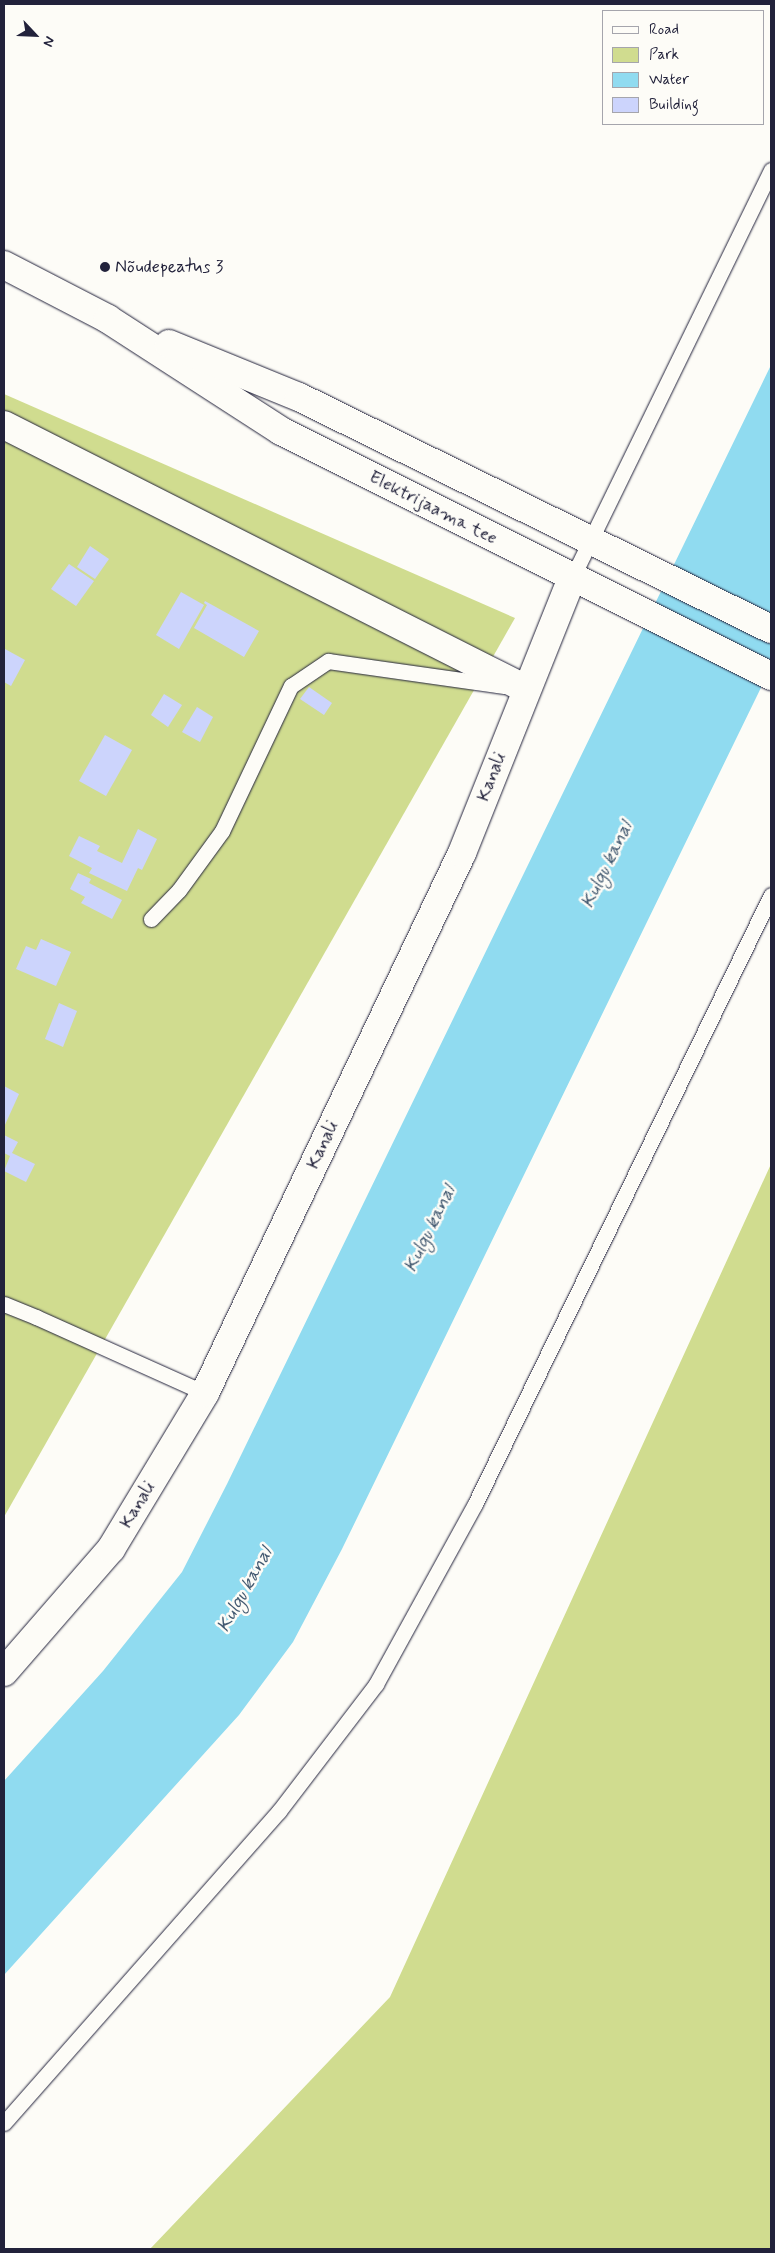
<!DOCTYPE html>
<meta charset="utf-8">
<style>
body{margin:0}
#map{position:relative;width:775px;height:2253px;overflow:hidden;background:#fdfcf7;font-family:Mynerve,sans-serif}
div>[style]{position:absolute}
.green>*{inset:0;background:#d0dc8f}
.water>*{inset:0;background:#90dbf0}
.building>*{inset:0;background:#ccd4fc}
.roads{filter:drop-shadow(0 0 1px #22223b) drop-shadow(0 0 1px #22223b)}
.service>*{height:15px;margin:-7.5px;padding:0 7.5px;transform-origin:7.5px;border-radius:7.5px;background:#fdfcf7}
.minor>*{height:28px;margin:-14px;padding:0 14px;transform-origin:14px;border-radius:14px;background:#fdfcf7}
.tertiary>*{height:28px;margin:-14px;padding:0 14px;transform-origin:14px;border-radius:14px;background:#fdfcf7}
.dots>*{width:14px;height:14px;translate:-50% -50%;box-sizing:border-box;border:2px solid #fdfcf7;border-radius:50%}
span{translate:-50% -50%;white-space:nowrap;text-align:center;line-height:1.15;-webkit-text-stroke:5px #fdfcf7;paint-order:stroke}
.poi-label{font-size:18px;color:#22223b}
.left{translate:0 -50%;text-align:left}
.street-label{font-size:18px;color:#22223b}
.water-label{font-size:19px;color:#435a71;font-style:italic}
.frame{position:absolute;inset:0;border:5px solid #22223b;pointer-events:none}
.legend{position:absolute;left:602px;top:10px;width:162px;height:115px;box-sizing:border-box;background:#fdfcf7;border:1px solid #a5a5ac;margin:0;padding:6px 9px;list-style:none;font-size:15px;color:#22223b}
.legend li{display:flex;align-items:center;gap:10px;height:25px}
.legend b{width:25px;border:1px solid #a5a5ac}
.north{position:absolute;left:10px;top:10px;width:50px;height:50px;-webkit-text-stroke:4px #fdfcf7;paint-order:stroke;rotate:115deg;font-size:14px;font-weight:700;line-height:20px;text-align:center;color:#22223b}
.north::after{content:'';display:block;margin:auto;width:18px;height:22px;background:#22223b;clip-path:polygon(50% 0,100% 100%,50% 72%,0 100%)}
</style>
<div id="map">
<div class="green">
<div style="clip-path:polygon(4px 394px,515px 618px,4px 1517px)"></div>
<div style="clip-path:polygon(771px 1164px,771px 2249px,150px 2249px,390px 1997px)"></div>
</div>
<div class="water">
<div style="clip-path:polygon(771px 365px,771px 667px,342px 1549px,293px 1642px,239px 1715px,4px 1975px,4px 1781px,103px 1671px,182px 1572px,227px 1484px)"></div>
</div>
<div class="building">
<div style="clip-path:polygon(90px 546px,109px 559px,95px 579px,77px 567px)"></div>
<div style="clip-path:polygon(69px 564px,94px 581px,76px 606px,51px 589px)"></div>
<div style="clip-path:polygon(181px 592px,204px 605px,179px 649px,156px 635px)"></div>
<div style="clip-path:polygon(205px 601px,259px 631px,244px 657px,194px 628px,207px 605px,204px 603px)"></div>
<div style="clip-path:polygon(5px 649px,25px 660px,11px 686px,4px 682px)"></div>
<div style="clip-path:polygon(309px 687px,332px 703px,324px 715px,300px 699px)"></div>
<div style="clip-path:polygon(164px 694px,182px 705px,168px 727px,151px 715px)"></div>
<div style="clip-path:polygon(197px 707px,213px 717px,200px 742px,182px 732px)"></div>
<div style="clip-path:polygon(105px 735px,132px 750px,106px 796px,79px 781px)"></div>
<div style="clip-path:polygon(138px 829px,157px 839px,142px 870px,138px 868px,127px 891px,89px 873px,92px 868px,69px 856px,79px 836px,100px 846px,97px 851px,122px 863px)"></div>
<div style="clip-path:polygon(78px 873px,91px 879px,89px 883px,122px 900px,112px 919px,81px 903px,85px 897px,70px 889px)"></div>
<div style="clip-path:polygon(41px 939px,71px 952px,56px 986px,16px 969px,26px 946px,36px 950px)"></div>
<div style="clip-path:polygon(59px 1003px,77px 1011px,63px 1047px,45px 1039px)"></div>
<div style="clip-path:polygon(4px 1086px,19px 1094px,4px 1127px)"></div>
<div style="clip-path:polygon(4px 1135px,18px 1142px,12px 1153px,35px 1164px,26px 1182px,4px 1171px,10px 1156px,4px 1153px)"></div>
</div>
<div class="roads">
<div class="service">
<div style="left:572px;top:578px;width:454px;rotate:-64deg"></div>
<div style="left:151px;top:919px;width:40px;rotate:-46deg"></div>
<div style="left:179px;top:890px;width:73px;rotate:-53.9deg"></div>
<div style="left:222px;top:831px;width:161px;rotate:-64.6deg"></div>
<div style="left:291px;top:686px;width:45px;rotate:-34deg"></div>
<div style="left:328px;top:661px;width:178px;rotate:8.1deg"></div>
<div style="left:4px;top:1304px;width:35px;rotate:22deg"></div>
<div style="left:36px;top:1317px;width:185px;rotate:24.2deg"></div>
<div style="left:4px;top:2123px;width:416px;rotate:-48.6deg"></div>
<div style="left:279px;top:1811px;width:160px;rotate:-52.6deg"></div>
<div style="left:376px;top:1684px;width:205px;rotate:-61.2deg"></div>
<div style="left:475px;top:1504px;width:677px;rotate:-64.08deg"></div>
</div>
<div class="minor">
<div style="left:4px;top:425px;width:585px;rotate:26.83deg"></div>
<div style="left:4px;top:1672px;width:163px;rotate:-49deg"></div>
<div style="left:111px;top:1549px;width:182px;rotate:-58.9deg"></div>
<div style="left:205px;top:1393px;width:598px;rotate:-64.55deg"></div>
<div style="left:462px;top:853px;width:296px;rotate:-68.2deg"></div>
</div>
<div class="tertiary">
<div style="left:4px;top:265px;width:117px;rotate:27.4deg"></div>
<div style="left:108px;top:319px;width:206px;rotate:32.9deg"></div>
<div style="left:281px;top:431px;width:548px;rotate:26.57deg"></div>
<div style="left:169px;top:344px;width:140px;rotate:22.2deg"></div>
<div style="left:299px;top:397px;width:526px;rotate:26.18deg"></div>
</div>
</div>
<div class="dots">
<div style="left:105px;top:267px;background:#22223b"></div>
</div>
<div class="poi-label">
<span class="left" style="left:115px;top:267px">Nõudepeatus 3</span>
</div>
<div class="street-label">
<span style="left:433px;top:508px;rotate:27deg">Elektrijaama tee</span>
<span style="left:492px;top:777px;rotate:-69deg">Kanali</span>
<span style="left:323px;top:1145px;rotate:-65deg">Kanali</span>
<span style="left:138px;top:1505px;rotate:-59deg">Kanali</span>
</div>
<div class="water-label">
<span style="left:607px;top:865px;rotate:-64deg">Kulgu kanal</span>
<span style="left:430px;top:1229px;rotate:-64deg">Kulgu kanal</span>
<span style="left:245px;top:1590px;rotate:-61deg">Kulgu kanal</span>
</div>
<div class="frame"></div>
<ul class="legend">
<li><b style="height:6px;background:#fdfcf7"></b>Road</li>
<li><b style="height:14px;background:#d0dc8f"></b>Park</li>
<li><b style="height:14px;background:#90dbf0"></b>Water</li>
<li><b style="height:14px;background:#ccd4fc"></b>Building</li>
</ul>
<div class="north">N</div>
</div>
